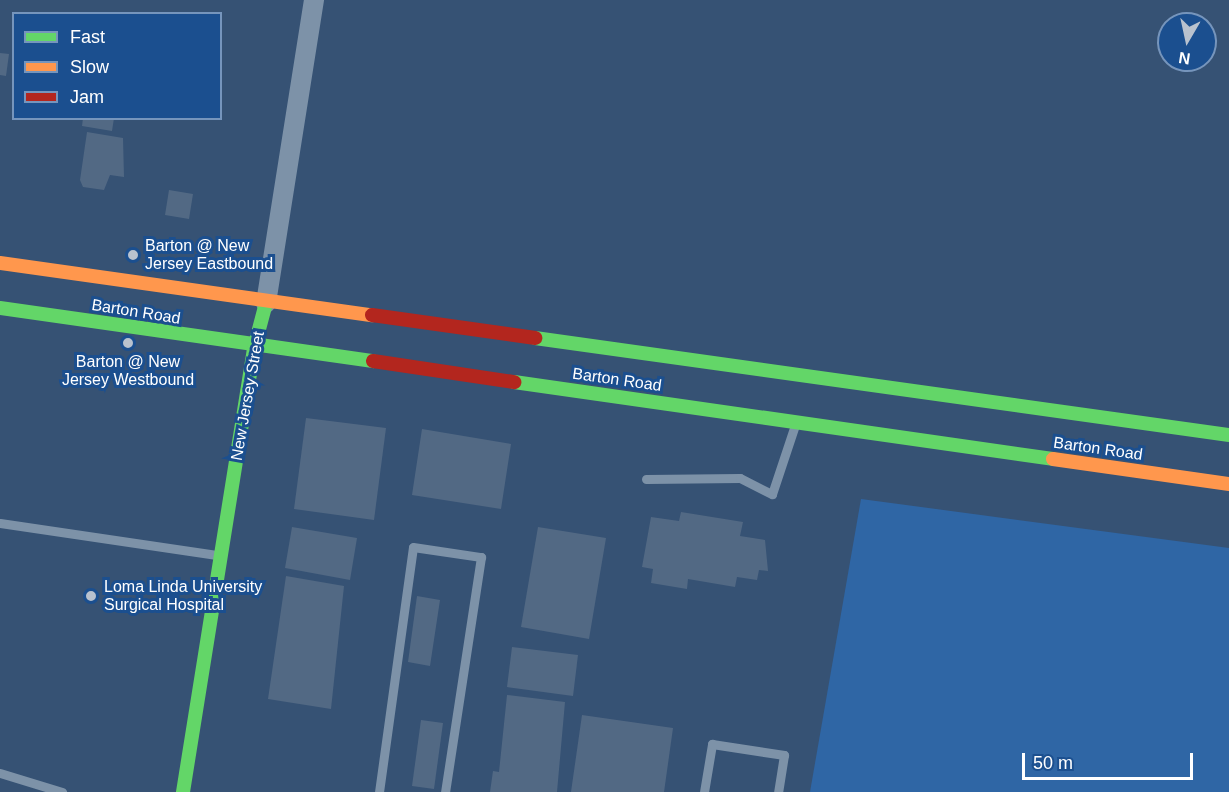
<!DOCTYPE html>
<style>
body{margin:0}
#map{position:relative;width:1229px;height:792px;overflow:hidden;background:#365274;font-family:Arial,sans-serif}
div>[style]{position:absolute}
.green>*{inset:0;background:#2f66a5}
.building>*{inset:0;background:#526984}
.lane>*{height:9px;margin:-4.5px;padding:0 4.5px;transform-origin:4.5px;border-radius:4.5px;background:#7d92a8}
.street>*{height:20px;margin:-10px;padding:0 10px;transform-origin:10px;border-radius:10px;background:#7d92a8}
.fast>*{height:14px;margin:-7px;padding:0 7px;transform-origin:7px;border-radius:7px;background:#63d668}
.slow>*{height:14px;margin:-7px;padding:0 7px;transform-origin:7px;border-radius:7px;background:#ff974d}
.jam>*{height:14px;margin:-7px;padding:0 7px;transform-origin:7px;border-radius:7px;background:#b3261e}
.dots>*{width:16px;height:16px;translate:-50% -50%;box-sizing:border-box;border:3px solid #1b4f8f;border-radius:50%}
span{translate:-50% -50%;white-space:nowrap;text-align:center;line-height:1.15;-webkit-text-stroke:6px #1b4f8f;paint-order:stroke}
.poi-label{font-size:16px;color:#fff}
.left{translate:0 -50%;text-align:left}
.street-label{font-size:16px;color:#fff}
.legend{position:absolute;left:12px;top:12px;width:210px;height:108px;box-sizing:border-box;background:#1b4f8f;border:2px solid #7695bc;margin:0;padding:8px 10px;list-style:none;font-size:18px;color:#fff}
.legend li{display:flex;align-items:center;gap:12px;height:30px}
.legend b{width:30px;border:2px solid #7695bc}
.north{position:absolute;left:1157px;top:12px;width:60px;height:60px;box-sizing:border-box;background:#1b4f8f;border:2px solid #7695bc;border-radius:50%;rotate:189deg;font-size:16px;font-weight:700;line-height:24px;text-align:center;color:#fff}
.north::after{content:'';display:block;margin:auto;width:21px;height:27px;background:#b9c2ce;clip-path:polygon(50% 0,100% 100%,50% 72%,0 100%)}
.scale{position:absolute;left:1022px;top:753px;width:171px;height:27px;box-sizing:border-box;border:3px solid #fff;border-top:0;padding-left:8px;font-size:18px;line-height:21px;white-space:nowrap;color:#fff;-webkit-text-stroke:4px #1b4f8f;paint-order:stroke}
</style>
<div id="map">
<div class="green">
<div style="clip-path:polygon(861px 499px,1229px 548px,1229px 792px,810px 792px)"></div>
</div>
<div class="building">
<div style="clip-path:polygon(0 53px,9px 54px,6px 76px,0 75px)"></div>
<div style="clip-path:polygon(83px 118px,114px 118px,112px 131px,82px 126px)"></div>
<div style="clip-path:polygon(87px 132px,123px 138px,124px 177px,110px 175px,104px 190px,83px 187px,80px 180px)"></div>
<div style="clip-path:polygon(169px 190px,193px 194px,189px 219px,165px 215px)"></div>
<div style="clip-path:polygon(306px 418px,386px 428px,374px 520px,294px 509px)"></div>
<div style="clip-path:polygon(422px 429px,511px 444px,501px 509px,412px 495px)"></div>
<div style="clip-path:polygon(681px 512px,743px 522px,740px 536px,765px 540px,768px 571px,759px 570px,757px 580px,737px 577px,735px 587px,688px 579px,687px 589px,651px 583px,653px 569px,642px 567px,651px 517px,679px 521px)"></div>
<div style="clip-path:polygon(292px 527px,357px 538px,350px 580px,285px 568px)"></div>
<div style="clip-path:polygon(538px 527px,606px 538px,589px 639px,521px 627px)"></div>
<div style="clip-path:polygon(286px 576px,344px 586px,331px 709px,268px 699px)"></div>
<div style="clip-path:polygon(417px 596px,440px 600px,430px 666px,408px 662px)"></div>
<div style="clip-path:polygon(512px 647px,578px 655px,573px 696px,507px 687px)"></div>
<div style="clip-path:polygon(507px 695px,565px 702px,557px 792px,490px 792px,493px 771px,499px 772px)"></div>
<div style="clip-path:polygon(582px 715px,673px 728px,664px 792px,571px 792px)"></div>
<div style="clip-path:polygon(421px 720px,443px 723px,434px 789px,412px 786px)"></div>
</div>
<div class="lane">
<div style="left:646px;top:479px;width:94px;rotate:-0.6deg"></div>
<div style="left:740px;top:478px;width:36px;rotate:27deg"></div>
<div style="left:772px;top:494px;width:73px;rotate:-71.6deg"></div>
<div style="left:0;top:523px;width:219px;rotate:8.4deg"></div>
<div style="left:0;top:773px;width:65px;rotate:17deg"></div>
<div style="left:379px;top:792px;width:247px;rotate:-82.1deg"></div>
<div style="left:413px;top:547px;width:69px;rotate:8.4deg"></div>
<div style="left:481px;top:557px;width:238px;rotate:98.7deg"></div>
<div style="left:704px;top:792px;width:49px;rotate:-80.5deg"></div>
<div style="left:712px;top:744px;width:73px;rotate:8.7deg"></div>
<div style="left:784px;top:755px;width:37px;rotate:99deg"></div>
</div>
<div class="street">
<div style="left:266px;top:303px;width:307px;rotate:-81deg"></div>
</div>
<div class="fast">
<div style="left:0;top:308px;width:377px;rotate:8.1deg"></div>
<div style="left:535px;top:338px;width:701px;rotate:7.96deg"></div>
<div style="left:514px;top:382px;width:544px;rotate:8.13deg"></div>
<div style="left:183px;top:792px;width:450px;rotate:-80.9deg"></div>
<div style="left:254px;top:348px;width:47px;rotate:-75.1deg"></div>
</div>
<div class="slow">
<div style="left:0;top:263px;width:376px;rotate:8deg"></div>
<div style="left:1053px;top:459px;width:178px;rotate:8.1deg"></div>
</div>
<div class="jam">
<div style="left:372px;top:315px;width:165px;rotate:8deg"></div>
<div style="left:373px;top:361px;width:143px;rotate:8.5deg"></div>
</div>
<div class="dots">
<div style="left:133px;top:255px;background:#b9c2ce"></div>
<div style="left:128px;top:343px;background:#b9c2ce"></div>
<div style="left:91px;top:596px;background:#b9c2ce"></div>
</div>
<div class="poi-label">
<span class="left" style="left:145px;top:255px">Barton @ New<br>Jersey Eastbound</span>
<span style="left:128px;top:371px">Barton @ New<br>Jersey Westbound</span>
<span class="left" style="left:104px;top:596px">Loma Linda University<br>Surgical Hospital</span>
</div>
<div class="street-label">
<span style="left:136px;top:312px;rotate:9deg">Barton Road</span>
<span style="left:617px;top:380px;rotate:8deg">Barton Road</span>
<span style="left:248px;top:396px;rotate:-80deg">New Jersey Street</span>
<span style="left:1098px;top:449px;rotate:8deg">Barton Road</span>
</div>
<ul class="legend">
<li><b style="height:8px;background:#63d668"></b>Fast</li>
<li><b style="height:8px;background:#ff974d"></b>Slow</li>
<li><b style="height:8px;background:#b3261e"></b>Jam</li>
</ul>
<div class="north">N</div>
<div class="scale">50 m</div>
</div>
